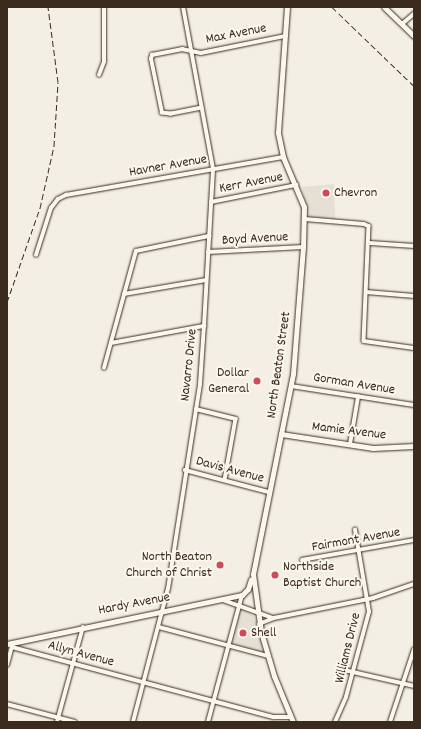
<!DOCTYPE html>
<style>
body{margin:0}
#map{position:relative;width:421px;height:729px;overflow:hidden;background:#f3efe4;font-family:Dekko,sans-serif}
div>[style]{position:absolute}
.built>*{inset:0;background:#e5dfd4}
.roads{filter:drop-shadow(0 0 1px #3b2a1e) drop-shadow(0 0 1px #3b2a1e)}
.street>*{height:3.5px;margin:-1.75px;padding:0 1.75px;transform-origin:1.75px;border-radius:1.75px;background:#fbf7ec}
.secondary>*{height:5px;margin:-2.5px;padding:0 2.5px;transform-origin:2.5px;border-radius:2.5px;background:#fbf7ec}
.rail>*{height:1px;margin-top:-0.5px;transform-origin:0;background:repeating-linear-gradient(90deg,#3b2a1e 0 6px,transparent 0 9px)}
.dots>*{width:11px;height:11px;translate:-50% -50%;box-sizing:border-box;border:2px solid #fbf7ec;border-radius:50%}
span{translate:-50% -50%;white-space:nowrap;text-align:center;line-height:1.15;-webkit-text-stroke:4px #fbf7ec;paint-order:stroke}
.street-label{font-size:14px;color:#3b2a1e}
.poi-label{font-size:14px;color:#3b2a1e}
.left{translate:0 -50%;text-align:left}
.right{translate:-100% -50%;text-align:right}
.frame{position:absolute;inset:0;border:8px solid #3b2a1e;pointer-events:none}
</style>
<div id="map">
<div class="built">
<div style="clip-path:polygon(334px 184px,335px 219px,309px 217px,302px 187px)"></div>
<div style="clip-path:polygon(241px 609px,254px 616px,265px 654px,231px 645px)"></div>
</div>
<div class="roads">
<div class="street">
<div style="left:402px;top:24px;width:16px;rotate:-40deg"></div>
<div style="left:99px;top:75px;width:14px;rotate:-69deg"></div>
<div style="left:104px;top:62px;width:55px;rotate:-90deg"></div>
<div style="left:202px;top:108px;width:32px;rotate:169deg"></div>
<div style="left:171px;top:114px;width:9px;rotate:-174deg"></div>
<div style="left:162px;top:113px;width:55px;rotate:-101.5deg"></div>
<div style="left:151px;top:59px;width:4px;rotate:-76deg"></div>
<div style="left:152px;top:55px;width:31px;rotate:-11deg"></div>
<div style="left:182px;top:49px;width:19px;rotate:12deg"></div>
<div style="left:201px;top:53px;width:86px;rotate:-11.4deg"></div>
<div style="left:211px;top:202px;width:87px;rotate:-11.3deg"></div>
<div style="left:305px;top:219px;width:59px;rotate:4.8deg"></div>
<div style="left:364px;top:224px;width:5px;rotate:22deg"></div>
<div style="left:369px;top:226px;width:115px;rotate:92.5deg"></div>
<div style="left:364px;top:341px;width:50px;rotate:8deg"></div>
<div style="left:370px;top:243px;width:44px;rotate:3.9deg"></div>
<div style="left:208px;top:252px;width:95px;rotate:-3deg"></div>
<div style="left:36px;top:255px;width:49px;rotate:-72.3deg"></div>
<div style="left:51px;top:208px;width:11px;rotate:-52deg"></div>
<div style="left:58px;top:199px;width:9px;rotate:-27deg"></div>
<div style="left:66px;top:195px;width:220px;rotate:-9.9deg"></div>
<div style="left:366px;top:292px;width:48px;rotate:4.8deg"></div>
<div style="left:124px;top:294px;width:83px;rotate:-9.7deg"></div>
<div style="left:111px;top:343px;width:95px;rotate:-10.4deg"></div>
<div style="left:104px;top:368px;width:121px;rotate:-74.7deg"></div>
<div style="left:136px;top:251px;width:75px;rotate:-11.6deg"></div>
<div style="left:291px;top:386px;width:124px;rotate:8.8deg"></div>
<div style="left:196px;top:409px;width:41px;rotate:14deg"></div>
<div style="left:236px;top:419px;width:62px;rotate:100.2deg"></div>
<div style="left:350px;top:444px;width:48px;rotate:-80.3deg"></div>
<div style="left:185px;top:470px;width:87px;rotate:14.7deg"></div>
<div style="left:302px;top:560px;width:114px;rotate:-10.1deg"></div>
<div style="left:223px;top:600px;width:53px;rotate:19.8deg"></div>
<div style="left:259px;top:624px;width:16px;rotate:-22deg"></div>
<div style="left:274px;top:618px;width:101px;rotate:-11.4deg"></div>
<div style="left:373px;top:598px;width:43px;rotate:-18.9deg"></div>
<div style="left:159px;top:627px;width:113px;rotate:14.9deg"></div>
<div style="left:12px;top:647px;width:271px;rotate:15deg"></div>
<div style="left:274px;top:717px;width:17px"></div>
<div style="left:7px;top:665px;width:20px;rotate:-75deg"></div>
<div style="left:340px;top:669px;width:76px;rotate:12.9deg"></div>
<div style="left:7px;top:704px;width:70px;rotate:14.8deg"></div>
<div style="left:57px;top:722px;width:98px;rotate:-74.7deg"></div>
<div style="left:133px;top:722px;width:138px;rotate:-75.3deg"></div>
<div style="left:168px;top:589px;width:207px;rotate:-81.1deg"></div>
<div style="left:200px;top:384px;width:58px;rotate:-86.1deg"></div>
<div style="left:204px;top:326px;width:157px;rotate:-86.7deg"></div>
<div style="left:213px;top:169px;width:165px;rotate:-100.5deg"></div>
<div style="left:208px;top:722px;width:131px;rotate:-75deg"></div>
<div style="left:335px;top:722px;width:27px;rotate:-66deg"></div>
<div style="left:346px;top:697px;width:88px;rotate:-74.9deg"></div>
<div style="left:369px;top:612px;width:83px;rotate:-99.7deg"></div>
<div style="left:390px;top:722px;width:76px;rotate:-71.6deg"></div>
</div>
<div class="secondary">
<div style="left:287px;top:7px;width:126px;rotate:94.1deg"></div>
<div style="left:278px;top:133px;width:25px;rotate:78deg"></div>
<div style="left:283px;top:157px;width:54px;rotate:67.2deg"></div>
<div style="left:304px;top:207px;width:40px;rotate:91.4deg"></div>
<div style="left:303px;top:247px;width:127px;rotate:94.5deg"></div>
<div style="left:293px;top:374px;width:204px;rotate:101.3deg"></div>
<div style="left:253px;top:574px;width:59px;rotate:82.1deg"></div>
<div style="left:261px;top:632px;width:46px;rotate:73.5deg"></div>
<div style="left:274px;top:676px;width:50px;rotate:67.6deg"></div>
<div style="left:384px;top:7px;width:42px;rotate:44deg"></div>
<div style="left:281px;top:434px;width:93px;rotate:8.7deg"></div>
<div style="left:373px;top:448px;width:41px;rotate:-2.8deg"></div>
<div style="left:7px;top:644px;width:240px;rotate:-11.8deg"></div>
<div style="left:242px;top:595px;width:8px;rotate:-45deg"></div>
<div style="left:248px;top:589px;width:10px;rotate:-73deg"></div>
</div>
</div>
<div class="rail">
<div style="left:332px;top:7px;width:114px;rotate:43.9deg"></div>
<div style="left:7px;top:302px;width:100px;rotate:-70.7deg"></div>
<div style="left:40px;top:208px;width:64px;rotate:-77.3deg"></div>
<div style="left:54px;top:146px;width:64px;rotate:-86.4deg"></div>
<div style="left:58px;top:82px;width:76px;rotate:-97.6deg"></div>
</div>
<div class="dots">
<div style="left:326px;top:193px;background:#d1495b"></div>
<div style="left:257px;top:381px;background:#d1495b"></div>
<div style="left:220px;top:565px;background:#d1495b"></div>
<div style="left:275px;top:575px;background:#d1495b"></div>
<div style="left:243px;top:633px;background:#d1495b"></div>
</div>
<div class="street-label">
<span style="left:236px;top:34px;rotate:-11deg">Max Avenue</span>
<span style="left:168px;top:166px;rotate:-10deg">Havner Avenue</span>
<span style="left:251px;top:183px;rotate:-11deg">Kerr Avenue</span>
<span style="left:255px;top:239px;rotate:-3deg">Boyd Avenue</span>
<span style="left:189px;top:365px;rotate:-84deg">Navarro Drive</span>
<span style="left:279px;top:365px;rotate:-82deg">North Beaton Street</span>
<span style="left:354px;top:384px;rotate:9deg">Gorman Avenue</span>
<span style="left:349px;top:431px;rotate:7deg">Mamie Avenue</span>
<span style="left:230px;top:470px;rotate:15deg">Davis Avenue</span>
<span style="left:356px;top:540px;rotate:-10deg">Fairmont Avenue</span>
<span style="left:134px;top:604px;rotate:-11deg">Hardy Avenue</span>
<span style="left:348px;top:648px;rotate:-76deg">Williams Drive</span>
<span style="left:81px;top:654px;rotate:15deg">Allyn Avenue</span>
</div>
<div class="poi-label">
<span class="left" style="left:334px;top:193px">Chevron</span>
<span class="right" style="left:249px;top:381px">Dollar<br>General</span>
<span class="right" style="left:212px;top:565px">North Beaton<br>Church of Christ</span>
<span class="left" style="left:283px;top:575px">Northside<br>Baptist Church</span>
<span class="left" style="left:251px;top:633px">Shell</span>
</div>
<div class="frame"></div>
</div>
